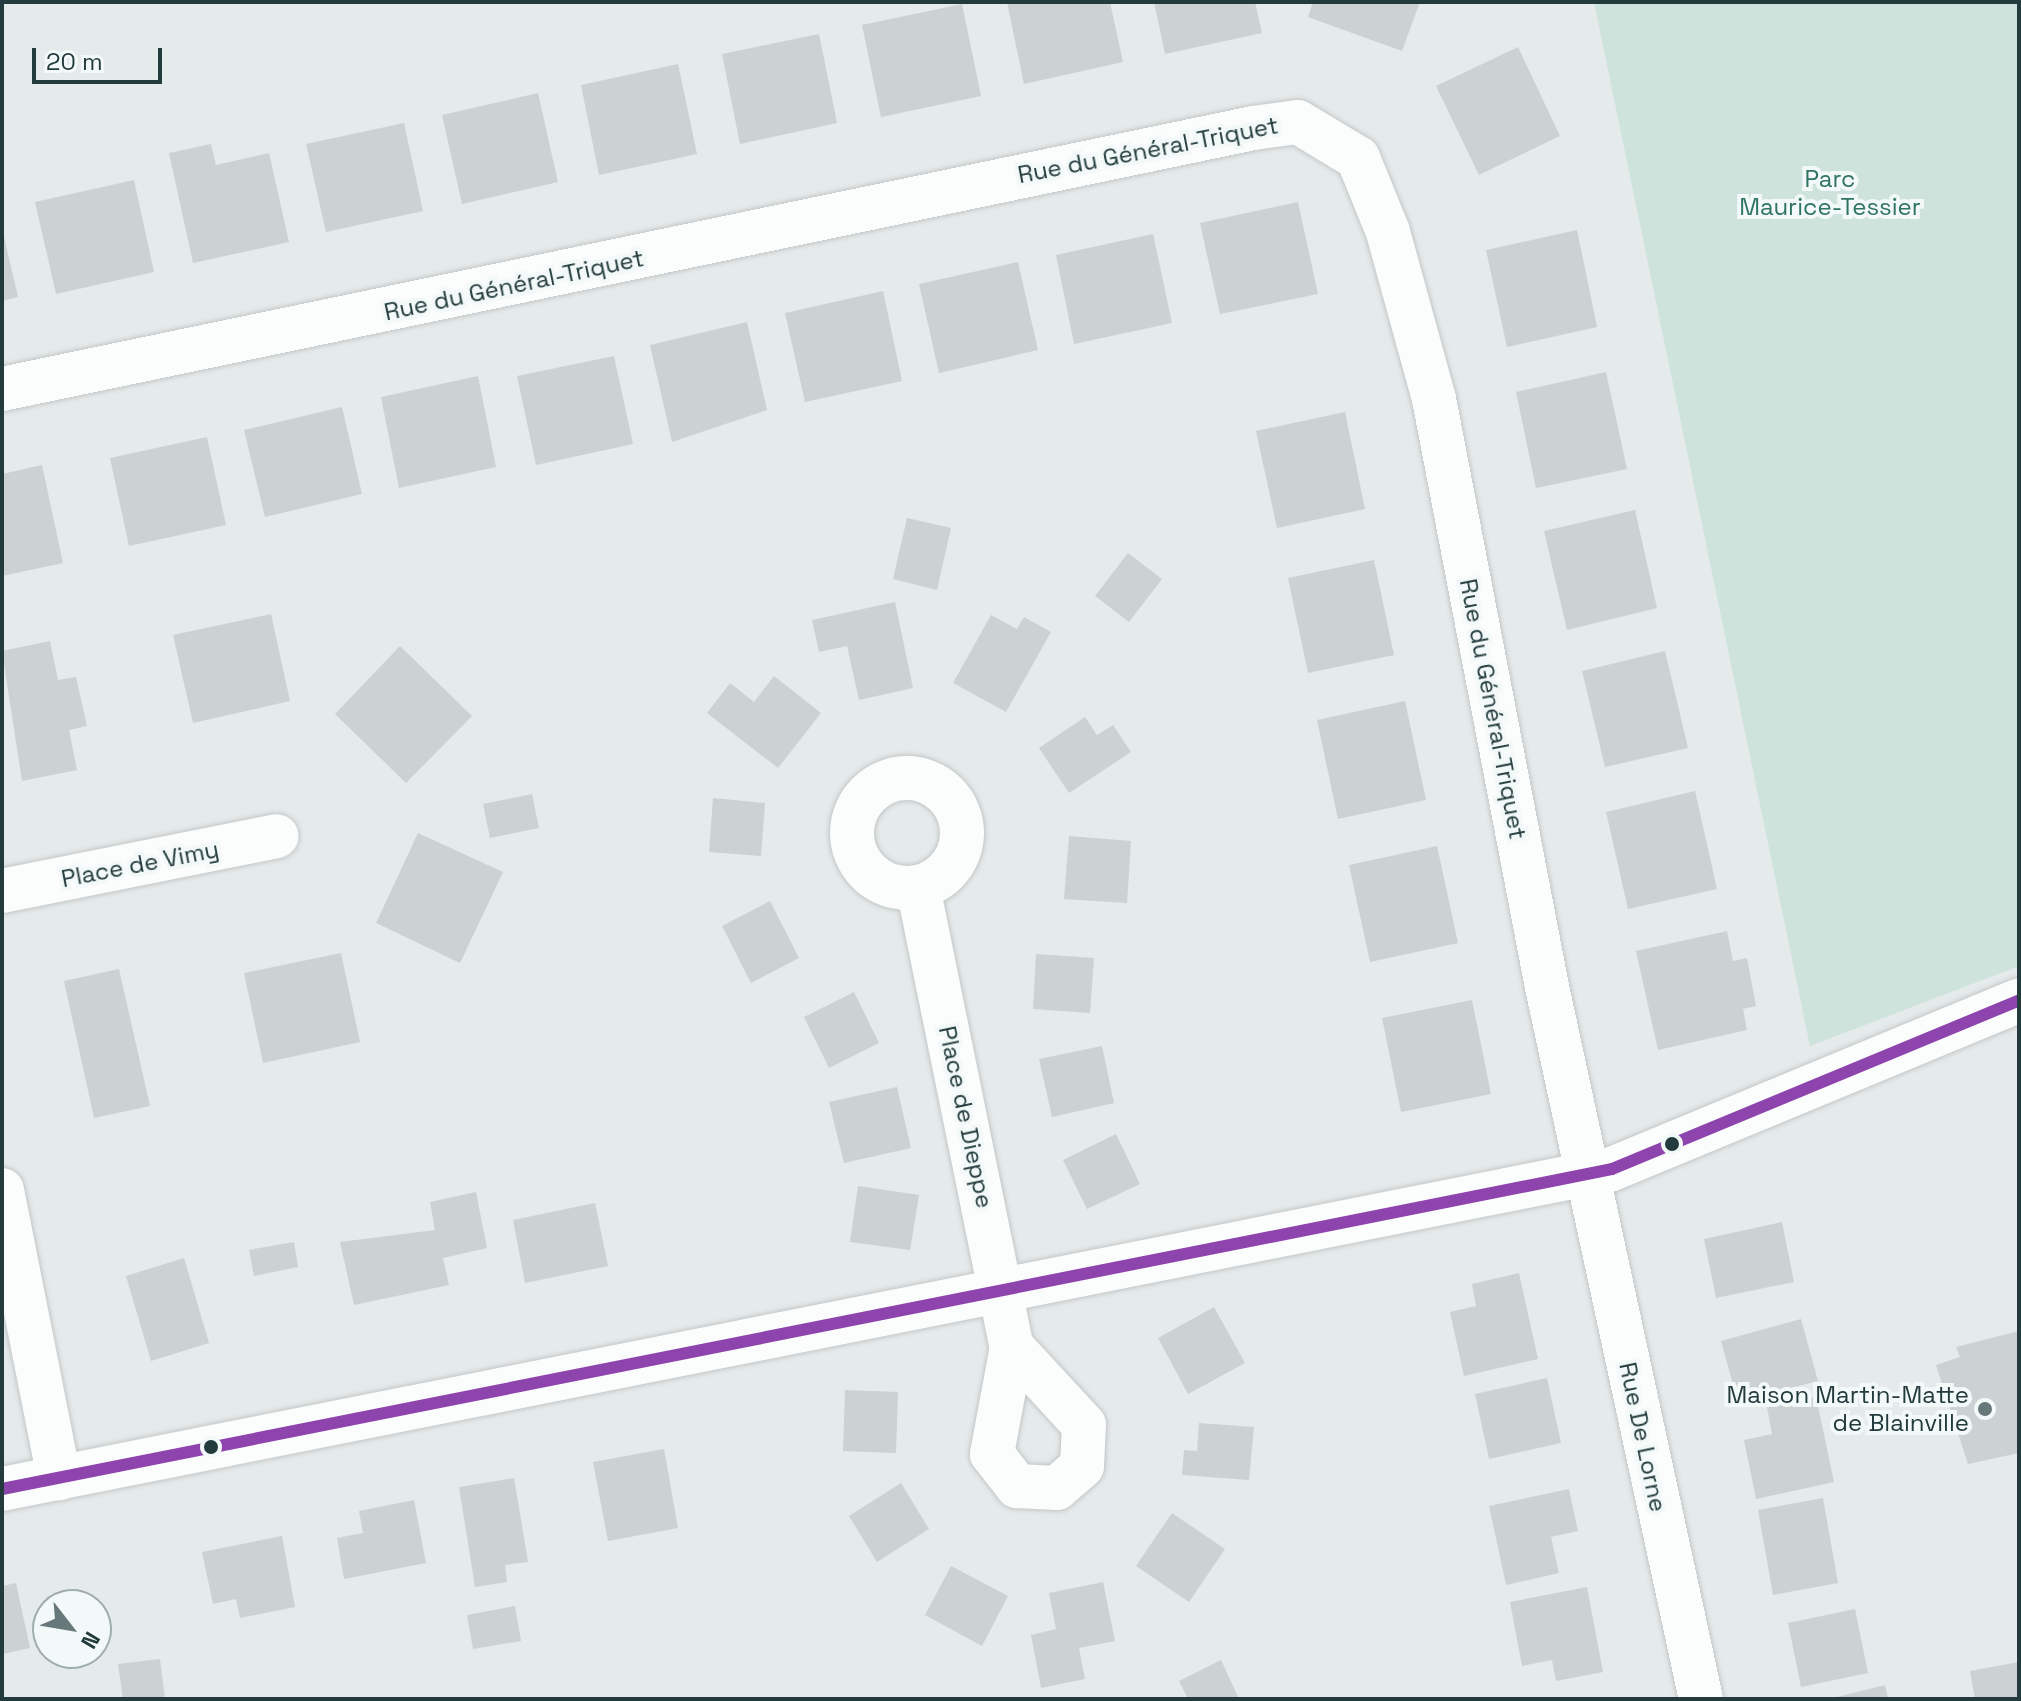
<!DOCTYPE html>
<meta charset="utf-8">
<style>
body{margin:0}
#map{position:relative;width:2021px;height:1701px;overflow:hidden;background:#e5eaea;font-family:"Space Grotesk",sans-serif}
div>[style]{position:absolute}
.green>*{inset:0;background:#cee3dc}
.building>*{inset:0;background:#ccd1d1}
.roads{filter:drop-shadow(0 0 2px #c2c7c7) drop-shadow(0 0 2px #c2c7c7)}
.minor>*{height:44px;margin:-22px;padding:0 22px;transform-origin:22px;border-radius:22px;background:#fbfcfc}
.minor>.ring{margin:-22px;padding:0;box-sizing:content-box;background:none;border:44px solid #fbfcfc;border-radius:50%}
.bus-1>*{height:12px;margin:-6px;padding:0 6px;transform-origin:6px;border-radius:6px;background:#8e44ad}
.dots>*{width:22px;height:22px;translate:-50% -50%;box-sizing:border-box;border:4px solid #f3f9f8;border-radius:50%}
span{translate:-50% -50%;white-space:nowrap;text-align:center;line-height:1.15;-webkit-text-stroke:8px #f3f9f8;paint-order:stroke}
.street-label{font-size:24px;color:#233b3d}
.park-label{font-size:24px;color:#2e7461}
.poi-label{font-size:24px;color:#233b3d}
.right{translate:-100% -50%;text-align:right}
.frame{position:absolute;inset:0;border:4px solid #233b3d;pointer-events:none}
.north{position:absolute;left:32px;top:1589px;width:80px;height:80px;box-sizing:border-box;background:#f3f9f8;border:2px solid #a0adad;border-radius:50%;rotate:121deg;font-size:22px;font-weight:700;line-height:32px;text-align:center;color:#233b3d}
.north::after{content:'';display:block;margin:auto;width:28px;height:36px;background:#67787a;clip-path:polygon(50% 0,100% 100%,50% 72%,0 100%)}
.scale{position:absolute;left:32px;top:48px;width:130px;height:36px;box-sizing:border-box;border:4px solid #233b3d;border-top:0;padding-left:10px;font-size:24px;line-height:28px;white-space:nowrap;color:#233b3d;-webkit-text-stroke:6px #f3f9f8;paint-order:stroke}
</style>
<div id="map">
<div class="green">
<div style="clip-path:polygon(1594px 2px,2019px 2px,2019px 966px,1810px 1046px)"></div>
</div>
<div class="building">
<div style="clip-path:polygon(1007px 2px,1110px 2px,1123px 62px,1024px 84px)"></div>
<div style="clip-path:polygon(1154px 2px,1255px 2px,1262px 33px,1165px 54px)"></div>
<div style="clip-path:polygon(1313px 2px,1420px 2px,1402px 51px,1308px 17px)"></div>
<div style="clip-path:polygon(962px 4px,981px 96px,881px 117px,862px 25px)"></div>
<div style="clip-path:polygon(819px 34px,837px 123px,740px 144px,722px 54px)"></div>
<div style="clip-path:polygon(1518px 47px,1560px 136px,1479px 175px,1436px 86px)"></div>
<div style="clip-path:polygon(678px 64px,697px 154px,599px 175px,581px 85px)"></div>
<div style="clip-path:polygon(538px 93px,558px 182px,462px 204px,442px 115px)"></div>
<div style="clip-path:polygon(404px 123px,423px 211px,326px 232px,306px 144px)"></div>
<div style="clip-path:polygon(211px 144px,216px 165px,269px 153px,289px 242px,193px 263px,169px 153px)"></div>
<div style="clip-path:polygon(134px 180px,154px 272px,56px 294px,35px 202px)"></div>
<div style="clip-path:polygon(1298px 202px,1318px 294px,1220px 314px,1200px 223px)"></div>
<div style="clip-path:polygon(2px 228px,18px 297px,2px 301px)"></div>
<div style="clip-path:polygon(1577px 230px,1597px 327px,1507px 347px,1486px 250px)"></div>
<div style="clip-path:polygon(1153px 234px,1172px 323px,1074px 344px,1056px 255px)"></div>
<div style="clip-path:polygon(1018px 262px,1038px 350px,939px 373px,919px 284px)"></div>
<div style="clip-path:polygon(883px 291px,902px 381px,805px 402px,785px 313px)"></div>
<div style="clip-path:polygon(747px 322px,767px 410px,672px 442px,650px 345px)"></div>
<div style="clip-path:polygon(614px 356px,633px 444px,536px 465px,517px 376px)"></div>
<div style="clip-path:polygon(1606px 372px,1627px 469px,1536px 488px,1516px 392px)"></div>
<div style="clip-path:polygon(478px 376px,496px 467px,399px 488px,381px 397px)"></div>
<div style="clip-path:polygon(342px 407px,362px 494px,265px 517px,244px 430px)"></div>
<div style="clip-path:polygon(1345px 412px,1365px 509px,1277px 528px,1256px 431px)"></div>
<div style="clip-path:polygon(207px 437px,226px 525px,129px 546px,110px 458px)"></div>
<div style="clip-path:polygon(42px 465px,63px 563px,2px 576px,2px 474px)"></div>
<div style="clip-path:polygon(1635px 510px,1657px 608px,1567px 630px,1544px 531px)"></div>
<div style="clip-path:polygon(907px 518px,951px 528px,937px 590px,893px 579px)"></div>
<div style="clip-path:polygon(1128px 553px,1162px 579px,1129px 622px,1095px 596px)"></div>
<div style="clip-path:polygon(1374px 560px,1394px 655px,1308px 673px,1288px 578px)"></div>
<div style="clip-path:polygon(895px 602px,913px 688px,859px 700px,847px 646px,819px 652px,812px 620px)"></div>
<div style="clip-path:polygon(271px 614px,290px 701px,193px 723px,173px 635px)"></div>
<div style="clip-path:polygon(991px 615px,1017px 629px,1024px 617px,1051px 632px,1006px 712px,953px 683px)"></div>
<div style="clip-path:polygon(50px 641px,58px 680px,76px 677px,87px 726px,69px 730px,77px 770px,22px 781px,2px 651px)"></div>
<div style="clip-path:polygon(400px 646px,472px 716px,406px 783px,335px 714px)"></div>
<div style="clip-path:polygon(1665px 651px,1688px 748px,1605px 767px,1582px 671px)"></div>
<div style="clip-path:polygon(774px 676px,821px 713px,778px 768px,707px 713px,730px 683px,754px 702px)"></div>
<div style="clip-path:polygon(1405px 701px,1426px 800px,1338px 819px,1317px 720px)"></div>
<div style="clip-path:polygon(1085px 717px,1097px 735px,1113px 725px,1131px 752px,1069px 793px,1039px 748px)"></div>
<div style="clip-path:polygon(1695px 791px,1717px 889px,1628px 909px,1606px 812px)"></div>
<div style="clip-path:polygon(532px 794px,539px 828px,490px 838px,483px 804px)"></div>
<div style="clip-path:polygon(713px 798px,765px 803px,761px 856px,709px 852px)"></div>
<div style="clip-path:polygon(418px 833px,503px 872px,460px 963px,376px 923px)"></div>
<div style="clip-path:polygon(1069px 836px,1131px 841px,1127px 903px,1064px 899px)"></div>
<div style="clip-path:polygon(1437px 846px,1458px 943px,1370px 962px,1349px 865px)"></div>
<div style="clip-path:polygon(770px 901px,799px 958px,751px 983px,722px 926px)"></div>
<div style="clip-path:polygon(1727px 931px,1733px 961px,1747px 958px,1756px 1006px,1743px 1009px,1747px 1030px,1658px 1050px,1636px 951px)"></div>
<div style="clip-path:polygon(341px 953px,360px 1042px,263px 1063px,244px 973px)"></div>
<div style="clip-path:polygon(1036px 954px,1094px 958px,1090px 1013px,1033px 1009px)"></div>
<div style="clip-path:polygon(119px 969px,150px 1106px,94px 1118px,64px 981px)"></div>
<div style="clip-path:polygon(854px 992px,879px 1043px,829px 1068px,804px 1017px)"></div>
<div style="clip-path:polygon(1472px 1000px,1491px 1094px,1401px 1112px,1382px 1018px)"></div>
<div style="clip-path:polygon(1102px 1046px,1114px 1103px,1052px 1117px,1039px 1059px)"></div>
<div style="clip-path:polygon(897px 1087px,911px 1148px,844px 1163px,829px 1102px)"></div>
<div style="clip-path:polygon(1116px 1134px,1140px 1184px,1087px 1209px,1063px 1160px)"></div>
<div style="clip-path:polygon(858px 1186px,919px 1195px,910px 1250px,850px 1242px)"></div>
<div style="clip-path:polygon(476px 1192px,487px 1248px,443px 1258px,449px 1285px,354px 1305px,340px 1242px,435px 1230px,430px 1202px)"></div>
<div style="clip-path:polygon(595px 1203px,608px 1266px,525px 1283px,513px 1220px)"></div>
<div style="clip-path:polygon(1782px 1222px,1794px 1282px,1716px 1298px,1704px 1239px)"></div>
<div style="clip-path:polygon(294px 1242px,298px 1267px,254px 1276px,249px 1250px)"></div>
<div style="clip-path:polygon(184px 1258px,209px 1343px,151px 1361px,126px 1276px)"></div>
<div style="clip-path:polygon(1519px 1273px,1538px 1359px,1464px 1376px,1450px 1312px,1476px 1306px,1472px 1284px)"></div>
<div style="clip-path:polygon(1214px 1307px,1245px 1363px,1188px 1394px,1158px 1338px)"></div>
<div style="clip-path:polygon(1801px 1319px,1818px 1381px,1738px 1402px,1721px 1341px)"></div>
<div style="clip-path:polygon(2019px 1331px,2019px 1453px,1968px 1464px,1936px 1365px,1960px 1357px,1956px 1347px)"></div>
<div style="clip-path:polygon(1547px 1378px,1561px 1443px,1489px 1459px,1475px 1394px)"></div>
<div style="clip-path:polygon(845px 1390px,898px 1392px,896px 1453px,843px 1451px)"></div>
<div style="clip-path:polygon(1816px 1397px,1834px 1482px,1756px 1499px,1744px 1440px,1772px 1434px,1767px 1407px)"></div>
<div style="clip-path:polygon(1199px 1423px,1254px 1427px,1249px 1480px,1182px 1475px,1184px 1450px,1197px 1451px)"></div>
<div style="clip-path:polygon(664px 1449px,678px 1528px,608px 1541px,593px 1462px)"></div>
<div style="clip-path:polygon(514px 1478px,528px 1562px,505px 1565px,507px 1582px,475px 1587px,459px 1487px)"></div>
<div style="clip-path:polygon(901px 1483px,929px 1529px,877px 1562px,849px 1516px)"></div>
<div style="clip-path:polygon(1569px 1489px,1578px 1531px,1551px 1537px,1559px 1573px,1506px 1585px,1489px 1506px)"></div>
<div style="clip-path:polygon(1823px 1498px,1838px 1583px,1773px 1595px,1758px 1510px)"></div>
<div style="clip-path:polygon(414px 1500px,426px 1563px,344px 1579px,337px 1538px,363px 1533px,359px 1511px)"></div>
<div style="clip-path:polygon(1172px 1513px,1225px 1549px,1189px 1602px,1136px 1566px)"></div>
<div style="clip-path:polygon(282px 1536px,295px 1607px,240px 1618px,236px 1599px,213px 1604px,202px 1552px)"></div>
<div style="clip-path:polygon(951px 1566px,1008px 1596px,982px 1646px,925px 1615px)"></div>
<div style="clip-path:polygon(1103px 1582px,1115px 1641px,1079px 1648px,1085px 1679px,1041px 1688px,1031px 1635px,1056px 1629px,1049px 1593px)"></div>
<div style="clip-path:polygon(16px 1583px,30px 1648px,2px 1654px,2px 1586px)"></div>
<div style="clip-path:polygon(1587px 1587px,1603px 1672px,1556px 1681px,1552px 1660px,1522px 1666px,1510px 1602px)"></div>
<div style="clip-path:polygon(515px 1606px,521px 1641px,473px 1649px,467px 1615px)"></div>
<div style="clip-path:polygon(1855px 1609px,1868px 1673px,1801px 1687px,1788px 1623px)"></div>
<div style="clip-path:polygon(160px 1659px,165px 1699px,123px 1699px,118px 1664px)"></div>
<div style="clip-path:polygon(1221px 1660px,1239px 1699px,1188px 1699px,1179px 1681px)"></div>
<div style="clip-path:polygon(2019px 1662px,2019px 1699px,1975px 1699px,1970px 1671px)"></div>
<div style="clip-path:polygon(1885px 1685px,1888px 1699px,1833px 1699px,1833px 1698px)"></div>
</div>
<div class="roads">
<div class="minor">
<div style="left:2px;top:389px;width:1278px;rotate:-11.78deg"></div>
<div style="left:1253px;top:128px;width:45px;rotate:-7.6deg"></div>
<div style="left:1298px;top:122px;width:70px;rotate:31deg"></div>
<div style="left:1358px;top:158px;width:80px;rotate:67.9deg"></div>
<div style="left:1388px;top:232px;width:173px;rotate:74.6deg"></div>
<div style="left:1434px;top:399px;width:599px;rotate:79.12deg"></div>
<div style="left:1547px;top:987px;width:728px;rotate:77.8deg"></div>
<div class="ring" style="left:852px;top:778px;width:66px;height:66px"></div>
<div style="left:918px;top:887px;width:470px;rotate:78.5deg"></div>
<div style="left:1012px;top:1347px;width:109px;rotate:100.6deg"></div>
<div style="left:992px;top:1454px;width:41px;rotate:52deg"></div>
<div style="left:1017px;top:1486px;width:40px;rotate:2.9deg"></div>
<div style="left:1057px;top:1488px;width:33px;rotate:-41deg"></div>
<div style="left:1082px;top:1466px;width:41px;rotate:-87.2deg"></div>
<div style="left:1084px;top:1425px;width:106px;rotate:-132.7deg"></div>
<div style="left:2px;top:891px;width:280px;rotate:-11.3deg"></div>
<div style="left:2px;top:1190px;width:294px;rotate:78.8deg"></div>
<div style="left:2px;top:1489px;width:1641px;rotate:-11.24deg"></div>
<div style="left:1612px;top:1169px;width:441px;rotate:-22.5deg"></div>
</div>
</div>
<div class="bus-1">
<div style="left:2px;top:1489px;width:1641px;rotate:-11.24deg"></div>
<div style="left:1612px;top:1169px;width:441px;rotate:-22.5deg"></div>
</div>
<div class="dots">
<div style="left:1672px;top:1144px;background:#233b3d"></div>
<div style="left:1985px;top:1409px;background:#67787a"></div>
<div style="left:211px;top:1447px;background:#233b3d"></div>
</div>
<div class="street-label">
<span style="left:1148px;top:150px;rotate:-11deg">Rue du Général-Triquet</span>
<span style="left:514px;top:285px;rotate:-12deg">Rue du Général-Triquet</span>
<span style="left:1493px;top:709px;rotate:79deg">Rue du Général-Triquet</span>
<span style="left:140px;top:864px;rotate:-11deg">Place de Vimy</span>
<span style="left:966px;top:1117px;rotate:78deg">Place de Dieppe</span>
<span style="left:1643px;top:1437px;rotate:78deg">Rue De Lorne</span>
</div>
<div class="park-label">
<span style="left:1830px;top:193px">Parc<br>Maurice-Tessier</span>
</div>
<div class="poi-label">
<span class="right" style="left:1969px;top:1409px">Maison Martin-Matte<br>de Blainville</span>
</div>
<div class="frame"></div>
<div class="north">N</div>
<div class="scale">20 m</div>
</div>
